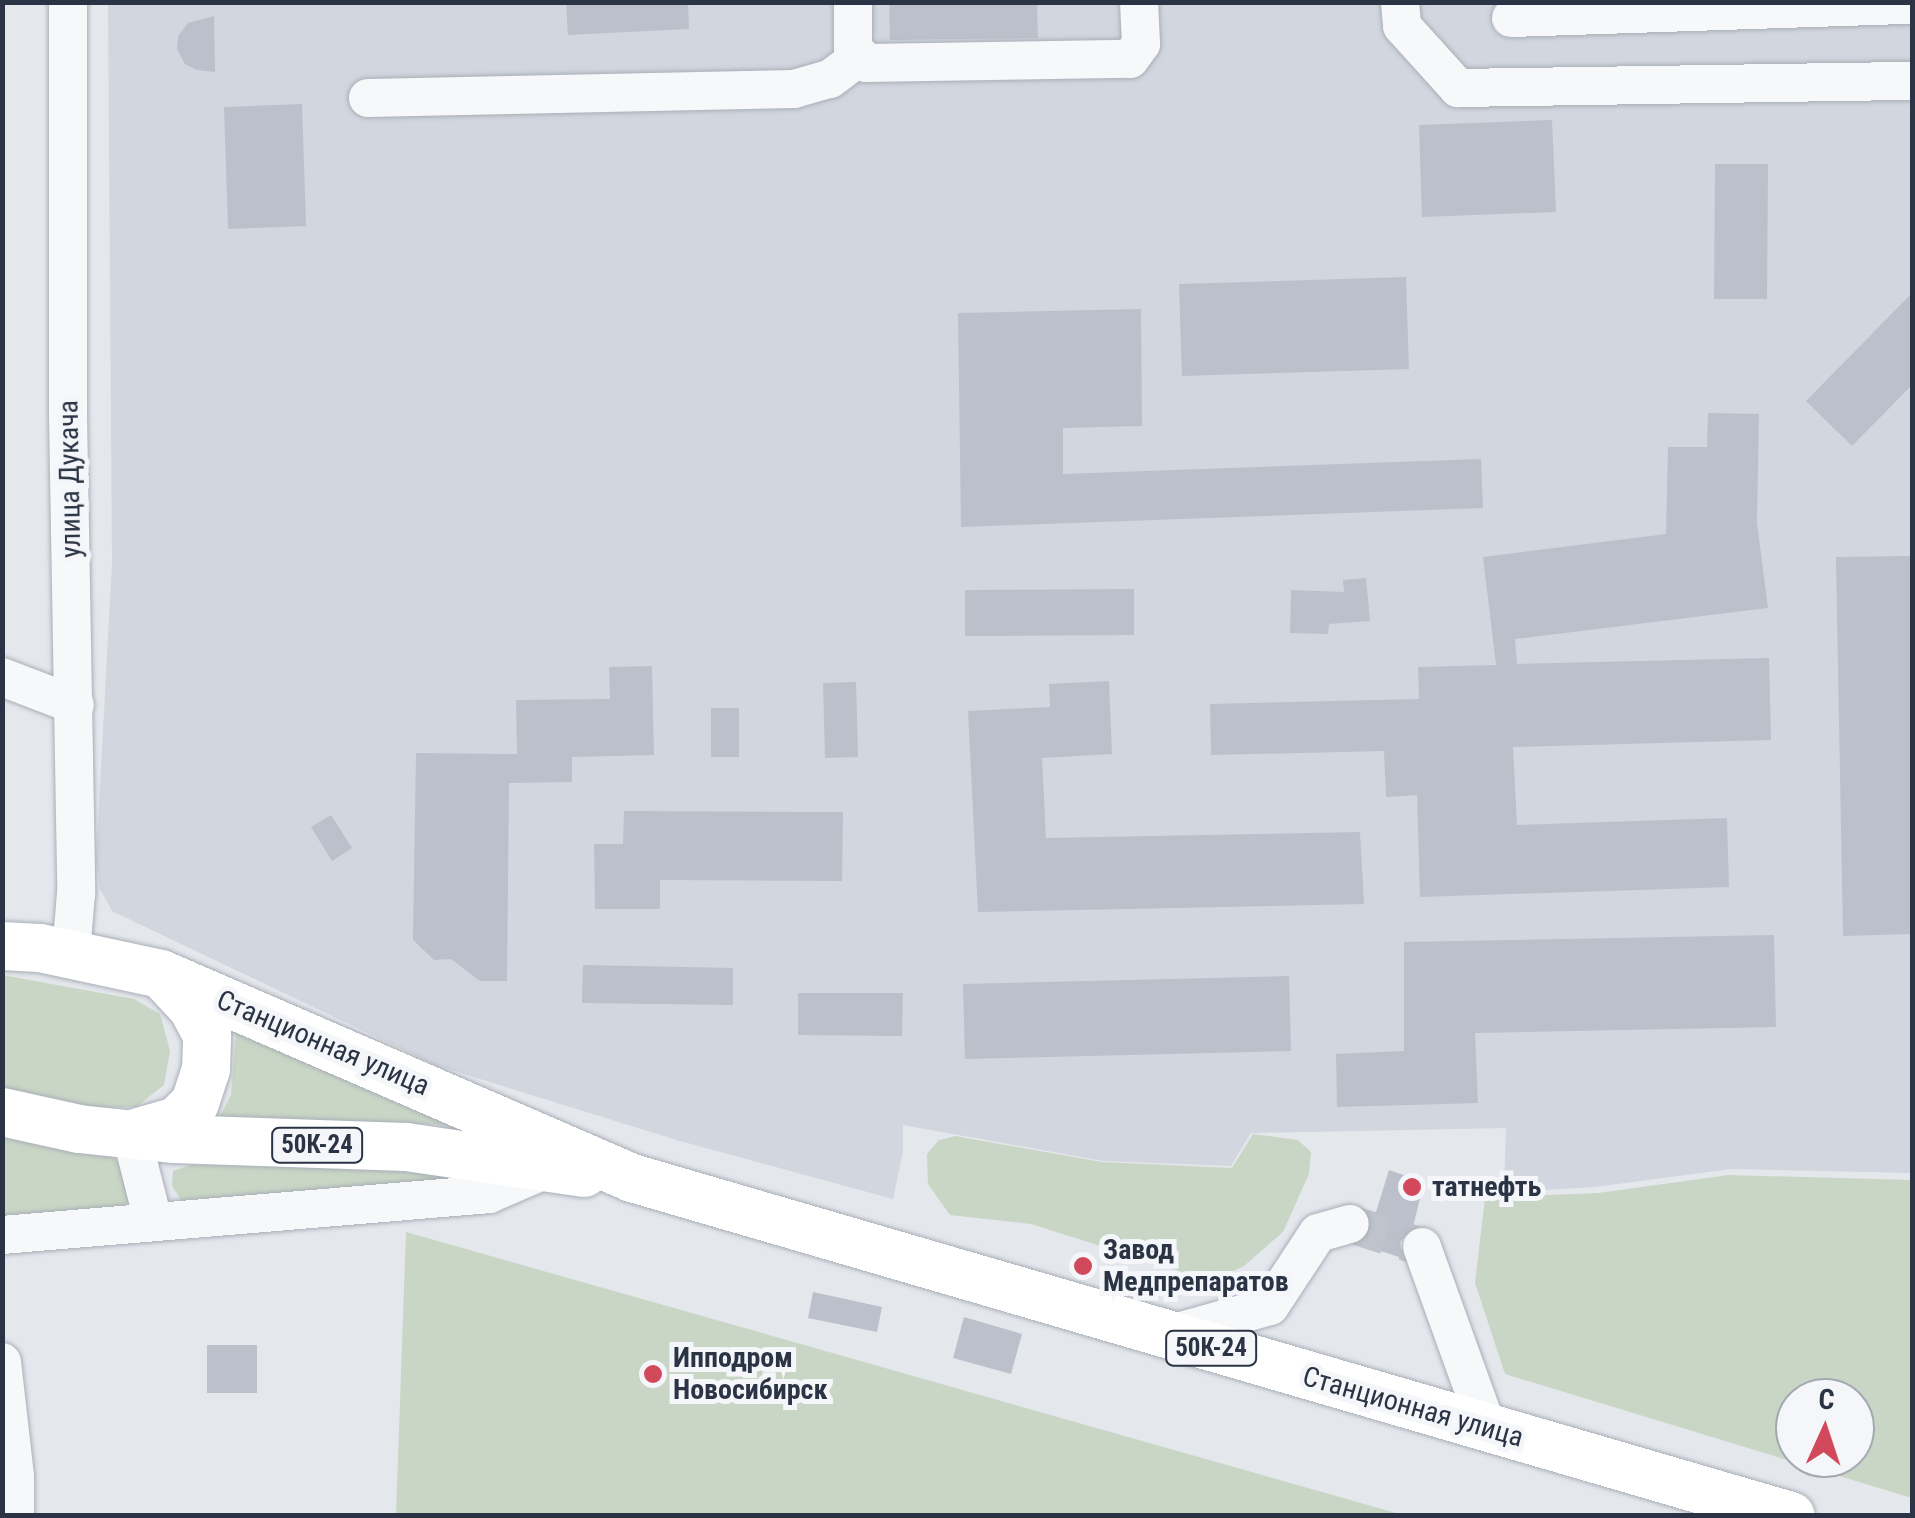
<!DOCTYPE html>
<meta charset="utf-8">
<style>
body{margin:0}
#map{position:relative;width:1915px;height:1518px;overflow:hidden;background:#e4e7ec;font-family:"Roboto Condensed",sans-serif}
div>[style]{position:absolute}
.built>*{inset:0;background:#d2d6de}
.green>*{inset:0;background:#c9d6c5}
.building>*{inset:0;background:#bbc0ca}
.minor-tunnel>*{height:38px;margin-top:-19px;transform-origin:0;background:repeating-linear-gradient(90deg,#bfc3cb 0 38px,transparent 0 57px)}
.roads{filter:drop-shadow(0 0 2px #a9aeb7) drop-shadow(0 0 2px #a9aeb7)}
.minor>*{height:38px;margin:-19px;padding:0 19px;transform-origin:19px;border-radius:19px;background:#f7f8fa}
.major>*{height:48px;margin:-24px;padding:0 24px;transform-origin:24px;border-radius:24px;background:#fff}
.dots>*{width:28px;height:28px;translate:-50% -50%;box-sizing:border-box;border:5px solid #f4f6f9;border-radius:50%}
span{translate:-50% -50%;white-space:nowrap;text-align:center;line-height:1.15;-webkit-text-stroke:10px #f4f6f9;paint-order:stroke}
.shield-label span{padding:2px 8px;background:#f4f6f9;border:2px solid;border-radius:8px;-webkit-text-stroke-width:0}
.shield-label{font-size:25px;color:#2b3445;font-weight:700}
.street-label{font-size:28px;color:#2b3445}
.poi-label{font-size:28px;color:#2b3445;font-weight:700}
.left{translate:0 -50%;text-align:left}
.frame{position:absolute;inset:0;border:5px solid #2b3445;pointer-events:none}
.north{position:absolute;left:1775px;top:1378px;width:100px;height:100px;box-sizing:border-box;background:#f4f6f9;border:2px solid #a4a8b1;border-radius:50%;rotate:3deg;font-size:28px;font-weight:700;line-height:40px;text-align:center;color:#2b3445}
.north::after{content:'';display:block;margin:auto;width:35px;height:45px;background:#d1495b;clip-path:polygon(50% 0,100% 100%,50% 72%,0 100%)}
</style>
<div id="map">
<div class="built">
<div style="clip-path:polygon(108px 3px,1912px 3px,1912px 1173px,1731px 1169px,1595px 1187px,1504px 1192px,1506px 1128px,1251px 1133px,1231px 1166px,1103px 1161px,903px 1125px,903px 1151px,893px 1199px,680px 1141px,435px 1065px,112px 911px,100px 889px,96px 860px,112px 563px)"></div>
</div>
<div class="green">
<div style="clip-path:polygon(2px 975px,134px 999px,160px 1014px,170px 1051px,164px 1085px,136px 1107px,96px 1108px,3px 1090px)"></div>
<div style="clip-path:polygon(236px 1032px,452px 1125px,219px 1118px,231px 1095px)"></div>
<div style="clip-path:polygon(3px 1133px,109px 1154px,131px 1173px,134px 1197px,120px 1208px,3px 1217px)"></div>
<div style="clip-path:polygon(1253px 1134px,1298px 1140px,1311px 1152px,1309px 1174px,1283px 1232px,1244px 1266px,1211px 1281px,1031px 1224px,950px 1215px,928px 1184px,927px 1154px,939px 1140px,955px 1136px,1102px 1162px,1232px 1168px)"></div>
<div style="clip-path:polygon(191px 1165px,439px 1167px,485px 1179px,181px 1200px,172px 1186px,173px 1171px)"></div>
<div style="clip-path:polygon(evenodd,1729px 1175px,1912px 1180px,1912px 1498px,1505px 1374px,1475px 1283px,1486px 1190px,1502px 1197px,1598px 1193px,1729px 1175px,1855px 1398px,1855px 1458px,1795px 1458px,1795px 1398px,1855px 1398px)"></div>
<div style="clip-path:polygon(406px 1232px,1403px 1515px,396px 1515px)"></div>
</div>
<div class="building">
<div style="clip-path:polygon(566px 2px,688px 2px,689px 29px,568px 35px)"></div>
<div style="clip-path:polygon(889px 2px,1037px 2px,1038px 38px,890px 40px)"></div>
<div style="clip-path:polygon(214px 16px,215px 72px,197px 70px,185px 64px,177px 49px,178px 36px,188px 23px)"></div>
<div style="clip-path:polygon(302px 104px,306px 226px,228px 229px,224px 107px)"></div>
<div style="clip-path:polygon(1552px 120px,1556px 212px,1422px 217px,1419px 125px)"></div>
<div style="clip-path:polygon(1715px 164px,1768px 164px,1767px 299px,1714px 299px)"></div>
<div style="clip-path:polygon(1406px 277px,1409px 369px,1182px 376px,1179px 284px)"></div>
<div style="clip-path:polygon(1912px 293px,1912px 385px,1852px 446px,1806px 401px)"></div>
<div style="clip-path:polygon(1141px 309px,1142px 426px,1063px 428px,1063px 474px,1481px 459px,1483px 508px,961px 527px,958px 313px)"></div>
<div style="clip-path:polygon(1708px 413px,1759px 414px,1757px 523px,1768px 608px,1515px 639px,1517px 664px,1769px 658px,1771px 740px,1513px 747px,1517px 825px,1727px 818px,1729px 887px,1420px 897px,1417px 795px,1386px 797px,1384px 751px,1211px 755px,1210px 704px,1419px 699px,1418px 667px,1496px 665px,1483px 557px,1666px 534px,1668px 447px,1707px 447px)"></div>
<div style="clip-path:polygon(1912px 556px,1912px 934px,1843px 936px,1836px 557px)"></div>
<div style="clip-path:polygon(1366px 578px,1370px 621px,1329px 624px,1328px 634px,1290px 633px,1291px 590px,1344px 592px,1343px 580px)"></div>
<div style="clip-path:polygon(1134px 589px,1134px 635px,965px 636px,965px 590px)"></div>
<div style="clip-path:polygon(652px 666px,654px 755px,572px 757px,572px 782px,509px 783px,507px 981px,480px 981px,451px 959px,434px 960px,413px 940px,416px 753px,517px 754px,516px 700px,610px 699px,609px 667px)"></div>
<div style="clip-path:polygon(1109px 681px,1112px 754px,1042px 758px,1046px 838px,1360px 832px,1364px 904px,978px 912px,968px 711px,1050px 707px,1049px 684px)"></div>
<div style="clip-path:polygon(856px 682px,858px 757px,825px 758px,823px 683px)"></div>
<div style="clip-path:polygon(711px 708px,739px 708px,739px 757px,711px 757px)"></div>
<div style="clip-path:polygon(624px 811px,843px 812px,842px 881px,660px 880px,660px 909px,595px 909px,594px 844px,623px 844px)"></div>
<div style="clip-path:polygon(331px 815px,352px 848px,332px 861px,311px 827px)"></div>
<div style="clip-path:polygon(1774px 935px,1776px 1027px,1475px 1033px,1478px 1103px,1337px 1107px,1336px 1054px,1404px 1051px,1404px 942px)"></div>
<div style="clip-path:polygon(583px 965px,733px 968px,733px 1005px,582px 1003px)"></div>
<div style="clip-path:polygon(1289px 976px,1291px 1051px,965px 1059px,963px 984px)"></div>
<div style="clip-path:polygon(798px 993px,903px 993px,902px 1036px,798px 1035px)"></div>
<div style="clip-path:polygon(1389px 1170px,1424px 1182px,1413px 1227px,1400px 1242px,1402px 1258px,1359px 1244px,1371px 1230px,1367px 1210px,1376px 1212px)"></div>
<div style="clip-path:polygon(813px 1292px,882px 1307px,877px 1332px,808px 1318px)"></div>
<div style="clip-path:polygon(964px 1317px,1022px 1334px,1011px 1374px,953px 1358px)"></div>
<div style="clip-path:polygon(207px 1345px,257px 1345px,257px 1393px,207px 1393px)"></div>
</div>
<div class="minor-tunnel">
<div style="left:1350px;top:1224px;width:76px;rotate:17.7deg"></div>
</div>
<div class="roads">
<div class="minor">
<div style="left:68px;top:2px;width:413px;rotate:90deg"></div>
<div style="left:68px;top:415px;width:478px;rotate:89deg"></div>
<div style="left:76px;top:893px;width:61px;rotate:94.7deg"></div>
<div style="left:853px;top:2px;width:46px;rotate:90deg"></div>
<div style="left:853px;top:48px;width:20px;rotate:49deg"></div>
<div style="left:866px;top:63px;width:264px;rotate:-0.9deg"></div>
<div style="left:1130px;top:59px;width:19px;rotate:-54deg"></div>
<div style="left:1141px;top:44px;width:42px;rotate:-92.7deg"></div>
<div style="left:1400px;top:2px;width:24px;rotate:85deg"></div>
<div style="left:1402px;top:26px;width:84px;rotate:47.9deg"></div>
<div style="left:1458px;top:88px;width:454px;rotate:-0.9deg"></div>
<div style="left:1511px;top:18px;width:401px;rotate:-1.9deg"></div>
<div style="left:368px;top:98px;width:426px;rotate:-1.2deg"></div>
<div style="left:794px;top:89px;width:37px;rotate:-16deg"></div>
<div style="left:830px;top:79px;width:38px;rotate:-37deg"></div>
<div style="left:2px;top:677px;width:78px;rotate:21deg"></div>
<div style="left:131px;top:1134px;width:89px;rotate:75.7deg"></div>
<div style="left:2px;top:1235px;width:489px;rotate:-4.8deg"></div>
<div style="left:489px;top:1194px;width:63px;rotate:-23.3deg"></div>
<div style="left:1422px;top:1247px;width:192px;rotate:70.2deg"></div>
<div style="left:1167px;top:1335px;width:107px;rotate:-15.7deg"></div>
<div style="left:1270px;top:1306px;width:87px;rotate:-56.7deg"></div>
<div style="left:1318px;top:1233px;width:33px;rotate:-16deg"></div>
<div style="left:2px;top:1362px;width:115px;rotate:83.5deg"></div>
<div style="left:15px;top:1476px;width:40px;rotate:90deg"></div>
</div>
<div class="major">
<div style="left:2px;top:946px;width:38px;rotate:3deg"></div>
<div style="left:40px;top:948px;width:124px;rotate:12.1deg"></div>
<div style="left:161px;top:974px;width:513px;rotate:23.42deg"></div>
<div style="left:632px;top:1178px;width:1207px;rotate:16.26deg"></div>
<div style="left:2px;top:1112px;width:79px;rotate:12.4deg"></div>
<div style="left:79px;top:1129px;width:96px;rotate:6deg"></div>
<div style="left:174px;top:1139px;width:232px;rotate:2deg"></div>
<div style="left:406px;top:1147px;width:180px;rotate:8.3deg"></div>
<div style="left:135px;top:1133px;width:44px;rotate:-15.9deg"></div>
<div style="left:177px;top:1121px;width:25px;rotate:-45deg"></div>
<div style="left:195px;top:1103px;width:35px;rotate:-72deg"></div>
<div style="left:206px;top:1070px;width:35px;rotate:-88deg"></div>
<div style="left:207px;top:1035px;width:32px;rotate:-118deg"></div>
<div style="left:192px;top:1007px;width:42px;rotate:-133.1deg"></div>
</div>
</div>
<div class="dots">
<div style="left:1412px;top:1187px;background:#d1495b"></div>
<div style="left:1083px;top:1266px;background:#d1495b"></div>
<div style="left:653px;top:1374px;background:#d1495b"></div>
</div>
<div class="shield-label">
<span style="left:317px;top:1145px">50К-24</span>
<span style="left:1211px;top:1348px">50К-24</span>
</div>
<div class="street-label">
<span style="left:70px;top:479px;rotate:-91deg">улица Дукача</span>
<span style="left:323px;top:1043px;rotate:23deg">Станционная улица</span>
<span style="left:1413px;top:1407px;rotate:16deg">Станционная улица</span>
</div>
<div class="poi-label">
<span class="left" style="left:1432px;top:1187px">татнефть</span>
<span class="left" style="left:1103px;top:1266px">Завод<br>Медпрепаратов</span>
<span class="left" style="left:673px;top:1374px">Ипподром<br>Новосибирск</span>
</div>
<div class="frame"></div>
<div class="north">С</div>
</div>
